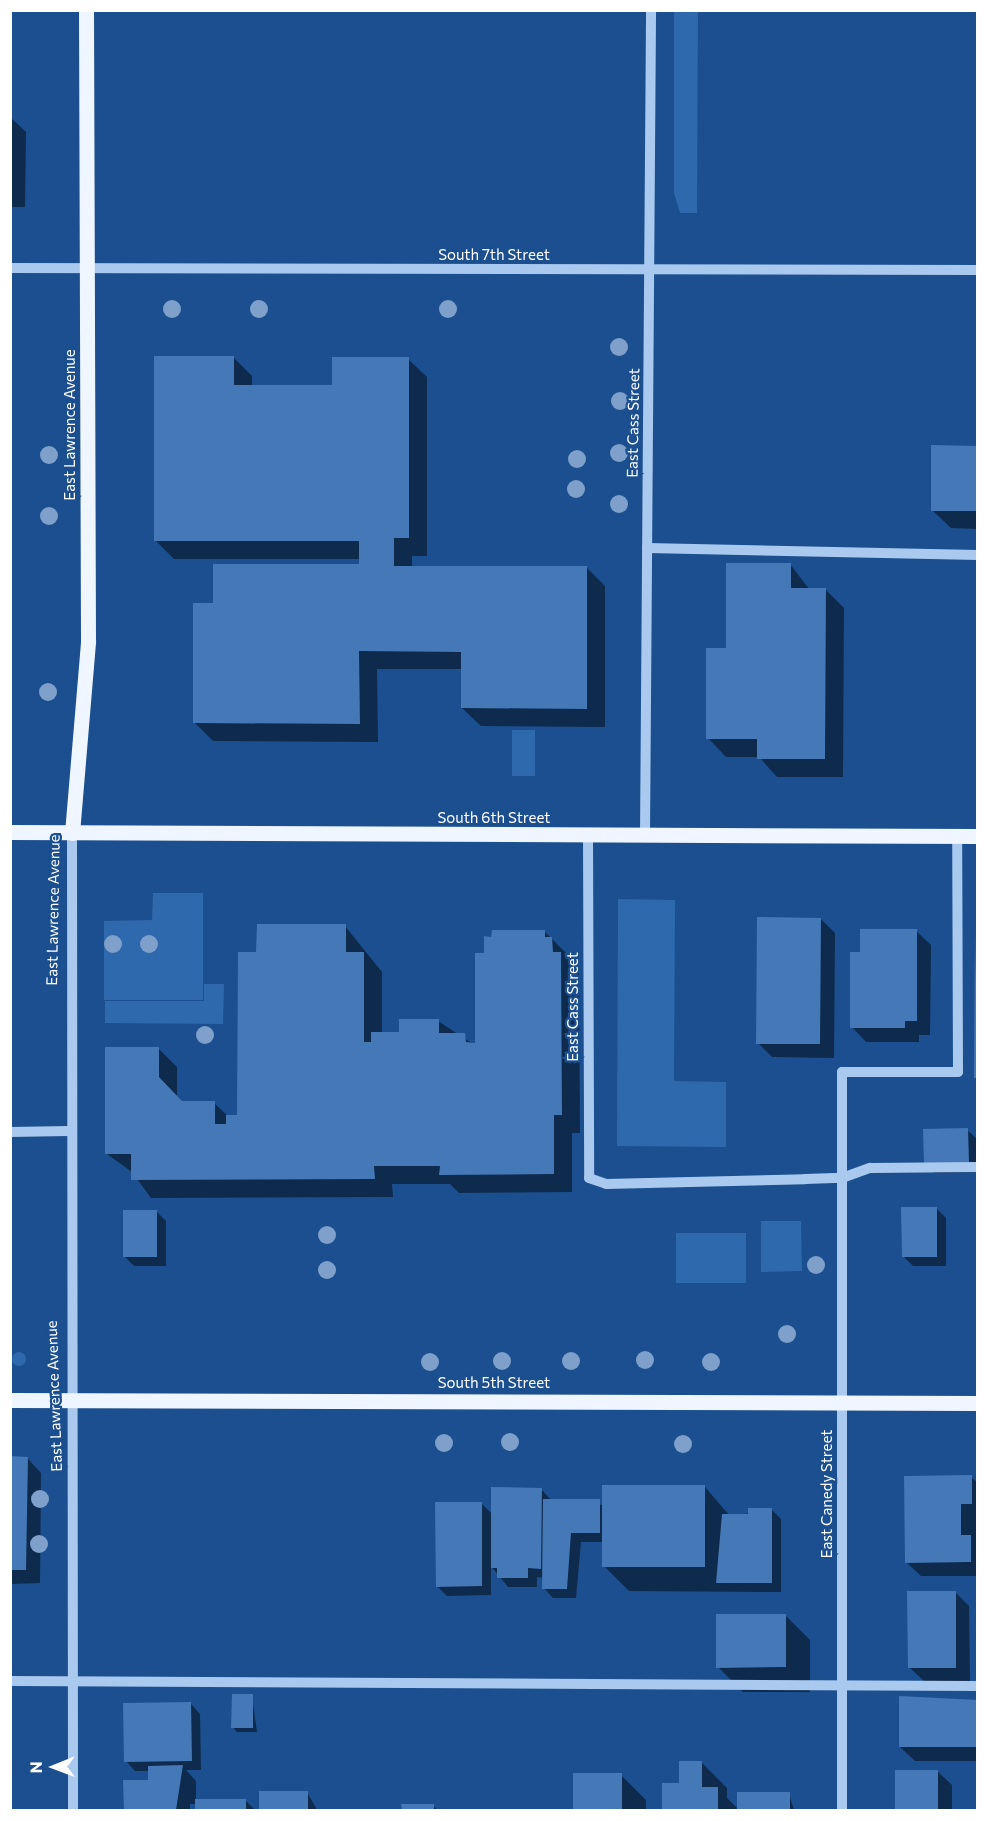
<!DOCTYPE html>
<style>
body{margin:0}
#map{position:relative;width:988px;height:1821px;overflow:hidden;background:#1b4f8f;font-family:Commissioner,sans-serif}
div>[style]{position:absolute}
.green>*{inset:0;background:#2e69ad}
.round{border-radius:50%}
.shadow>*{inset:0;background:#0007}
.building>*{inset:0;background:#4478b7}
.minor>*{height:10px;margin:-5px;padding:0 5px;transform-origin:5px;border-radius:5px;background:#a9c9ee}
.major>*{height:15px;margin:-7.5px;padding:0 7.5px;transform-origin:7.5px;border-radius:7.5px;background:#f0f6ff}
.trees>*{width:18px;height:18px;margin:-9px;border-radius:50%;background:#7ea0ca}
span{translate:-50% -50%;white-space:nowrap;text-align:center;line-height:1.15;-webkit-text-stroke:4.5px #1b4f8f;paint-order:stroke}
.street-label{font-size:15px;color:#fff}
.frame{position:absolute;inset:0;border:12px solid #fff;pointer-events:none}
.north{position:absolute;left:24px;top:1737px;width:60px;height:60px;-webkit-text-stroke:4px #1b4f8f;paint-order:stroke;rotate:269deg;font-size:16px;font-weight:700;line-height:24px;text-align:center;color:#fff}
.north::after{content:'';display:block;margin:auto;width:21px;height:27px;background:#fff;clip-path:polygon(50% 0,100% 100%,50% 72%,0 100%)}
</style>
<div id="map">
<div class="green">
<div style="clip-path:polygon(674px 11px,698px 11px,697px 213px,680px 213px,674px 193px)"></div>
<div style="clip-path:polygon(512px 730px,535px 730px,535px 776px,512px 776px)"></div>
<div style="clip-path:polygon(153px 893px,203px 893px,203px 1000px,104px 1000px,104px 921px,152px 920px)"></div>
<div style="clip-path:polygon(618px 899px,675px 900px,674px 1081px,726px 1082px,726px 1147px,617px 1146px)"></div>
<div style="clip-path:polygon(204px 984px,224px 984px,223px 1024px,105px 1023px,105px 1001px,204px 1001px)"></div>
<div style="clip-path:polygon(761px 1221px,801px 1221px,802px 1271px,761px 1272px)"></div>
<div style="clip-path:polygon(676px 1233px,746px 1233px,746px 1283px,676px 1283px)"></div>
<div class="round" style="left:12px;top:1352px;width:14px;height:14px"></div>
</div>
<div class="shadow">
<div style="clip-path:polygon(10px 117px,26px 132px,25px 207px,10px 207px)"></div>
<div style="clip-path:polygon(234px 358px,252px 376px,252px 387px,333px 387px,408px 359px,427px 377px,427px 556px,412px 556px,412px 567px,586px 567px,605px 586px,605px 727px,481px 726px,462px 708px,462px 669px,377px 669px,378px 742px,213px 741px,195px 723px,214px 604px,361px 566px,361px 559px,174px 559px,155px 540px)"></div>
<div style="clip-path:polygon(978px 447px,978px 529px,951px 528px,932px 510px)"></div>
<div style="clip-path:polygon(790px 564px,809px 589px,825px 589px,844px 608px,843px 777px,777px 777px,759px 757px,726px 757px,708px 738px,727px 649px)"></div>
<div style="clip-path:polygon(821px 919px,835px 933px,834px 1058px,772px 1057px,758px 1043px)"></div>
<div style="clip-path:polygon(345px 926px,382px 972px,382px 1034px,400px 1034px,438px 1021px,476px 1046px,486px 954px,544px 931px,570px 957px,579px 972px,580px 1133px,572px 1133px,572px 1192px,459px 1193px,450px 1184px,392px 1184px,393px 1197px,151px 1198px,132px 1172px,107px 1154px,158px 1048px,177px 1067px,177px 1097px,182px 1103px,214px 1103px,228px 1116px,238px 1116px,258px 954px)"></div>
<div style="clip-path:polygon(916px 931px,931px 945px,930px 1035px,919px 1035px,919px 1042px,866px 1042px,852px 1027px,861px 954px)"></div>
<div style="clip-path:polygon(976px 931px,978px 931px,978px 1079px,975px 1077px)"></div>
<div style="clip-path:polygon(967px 1130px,977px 1139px,978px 1172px,935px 1173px,926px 1163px)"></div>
<div style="clip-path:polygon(936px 1208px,946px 1218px,946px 1266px,913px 1266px,903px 1256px)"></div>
<div style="clip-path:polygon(156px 1211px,166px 1221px,166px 1266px,134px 1266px,124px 1256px)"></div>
<div style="clip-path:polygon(10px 1458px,27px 1458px,41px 1473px,40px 1583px,10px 1584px)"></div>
<div style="clip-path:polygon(971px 1477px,978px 1483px,978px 1576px,921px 1576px,906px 1562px)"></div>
<div style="clip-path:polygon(705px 1487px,730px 1516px,772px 1510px,781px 1519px,781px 1592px,629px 1591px,604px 1566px,604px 1542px,581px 1542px,576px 1598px,553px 1598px,544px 1588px,544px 1578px,537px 1577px,537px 1587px,508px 1587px,491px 1566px,491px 1595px,447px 1596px,437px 1586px,481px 1503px,492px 1514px,541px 1489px,551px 1500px,603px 1505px)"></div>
<div style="clip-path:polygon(955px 1592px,969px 1606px,970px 1681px,924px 1681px,909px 1667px)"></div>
<div style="clip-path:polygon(785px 1615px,810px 1640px,810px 1692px,743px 1692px,718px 1667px)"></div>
<div style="clip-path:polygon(252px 1696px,257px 1732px,237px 1732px,233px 1727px)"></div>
<div style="clip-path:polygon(978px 1701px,978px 1761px,915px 1761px,900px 1747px)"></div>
<div style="clip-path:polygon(191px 1704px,200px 1714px,201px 1770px,186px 1770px,196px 1781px,196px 1800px,246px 1801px,255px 1810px,196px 1810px,196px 1804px,190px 1804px,190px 1810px,125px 1810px,125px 1782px,150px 1782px,149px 1771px,135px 1771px,126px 1761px)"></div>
<div style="clip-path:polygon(702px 1763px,727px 1788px,727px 1798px,739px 1810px,739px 1794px,789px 1794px,794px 1810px,667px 1810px,664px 1785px,680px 1785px)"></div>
<div style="clip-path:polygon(896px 1771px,937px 1771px,952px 1785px,952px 1810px,896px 1810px)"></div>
<div style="clip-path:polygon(575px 1775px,621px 1775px,646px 1800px,646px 1810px,575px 1810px)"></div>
<div style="clip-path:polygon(307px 1792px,317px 1810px,261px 1810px,260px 1793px)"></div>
<div style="clip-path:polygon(403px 1806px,433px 1806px,438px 1810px,403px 1810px)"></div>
</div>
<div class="building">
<div style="clip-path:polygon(154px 356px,234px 356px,234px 385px,332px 385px,332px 357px,409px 357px,409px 538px,394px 538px,394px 566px,587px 566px,587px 709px,461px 708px,461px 652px,359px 651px,360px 724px,193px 723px,193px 603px,213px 603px,213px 564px,359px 564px,359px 541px,154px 541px)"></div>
<div style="clip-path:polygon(931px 445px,978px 446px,978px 511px,931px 511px)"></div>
<div style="clip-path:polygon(726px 563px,791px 563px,791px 588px,826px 588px,825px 759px,757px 759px,757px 739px,706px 739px,706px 648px,726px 648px)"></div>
<div style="clip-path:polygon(757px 917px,821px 918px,820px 1044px,756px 1044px)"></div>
<div style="clip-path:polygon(257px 924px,346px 924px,346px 952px,364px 952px,364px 1042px,371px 1042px,371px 1032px,399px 1032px,399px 1019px,439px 1019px,439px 1033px,465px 1033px,466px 1042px,475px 1043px,475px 953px,484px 953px,484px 936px,491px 937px,492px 930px,545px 930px,545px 937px,552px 937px,553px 952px,561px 952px,562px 1115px,554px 1115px,554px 1174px,439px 1175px,440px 1166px,374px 1166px,375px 1179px,131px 1180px,131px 1154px,105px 1154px,105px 1047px,159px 1047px,159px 1077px,182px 1101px,215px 1101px,215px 1124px,226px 1124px,226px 1115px,237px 1115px,238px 952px,256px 952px)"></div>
<div style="clip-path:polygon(860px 929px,917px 929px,917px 1021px,905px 1021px,905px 1028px,850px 1028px,850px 952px,860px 952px)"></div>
<div style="clip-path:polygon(975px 930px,978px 1078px,974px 1078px)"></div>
<div style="clip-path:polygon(968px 1128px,969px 1163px,924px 1164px,923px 1129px)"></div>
<div style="clip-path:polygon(901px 1207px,937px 1207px,937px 1257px,902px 1257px)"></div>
<div style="clip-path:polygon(123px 1210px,157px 1210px,157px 1257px,123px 1257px)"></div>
<div style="clip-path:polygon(10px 1456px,28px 1457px,26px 1570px,10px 1570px)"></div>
<div style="clip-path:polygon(972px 1475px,972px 1504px,961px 1504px,961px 1535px,971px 1535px,971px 1562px,905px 1563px,904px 1476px)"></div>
<div style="clip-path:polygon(602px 1485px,705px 1485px,705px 1567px,602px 1567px)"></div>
<div style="clip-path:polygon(491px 1487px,542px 1488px,541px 1569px,528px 1568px,528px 1578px,497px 1578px,497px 1568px,491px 1568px)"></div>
<div style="clip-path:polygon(543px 1499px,600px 1499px,600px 1533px,571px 1533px,567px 1589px,542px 1589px)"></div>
<div style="clip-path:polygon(435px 1502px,482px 1502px,482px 1586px,436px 1587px)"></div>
<div style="clip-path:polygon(748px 1508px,772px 1508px,772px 1583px,716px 1583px,722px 1514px,748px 1514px)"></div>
<div style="clip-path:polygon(907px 1591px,956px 1591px,956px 1668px,908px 1668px)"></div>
<div style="clip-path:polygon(716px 1614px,786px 1614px,786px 1667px,716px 1668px)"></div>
<div style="clip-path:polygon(232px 1694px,253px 1694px,253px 1728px,231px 1728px)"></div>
<div style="clip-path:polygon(899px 1696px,978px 1700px,978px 1747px,899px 1747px)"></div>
<div style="clip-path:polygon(191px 1702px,192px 1761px,124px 1762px,123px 1703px)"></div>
<div style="clip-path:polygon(679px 1761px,702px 1761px,702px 1787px,718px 1787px,718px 1810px,662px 1809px,662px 1783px,679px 1783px)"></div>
<div style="clip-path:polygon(183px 1765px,176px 1810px,124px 1810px,123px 1780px,148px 1780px,148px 1766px)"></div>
<div style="clip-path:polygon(895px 1770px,938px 1770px,938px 1810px,895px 1810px)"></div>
<div style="clip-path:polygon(573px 1773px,622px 1773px,622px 1810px,573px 1810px)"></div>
<div style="clip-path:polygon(259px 1791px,308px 1791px,308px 1810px,259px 1810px)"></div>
<div style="clip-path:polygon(737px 1792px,790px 1792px,790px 1810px,737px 1810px)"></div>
<div style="clip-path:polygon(195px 1799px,246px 1799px,246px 1810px,195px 1810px)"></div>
<div style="clip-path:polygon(401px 1804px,434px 1804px,434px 1810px,402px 1810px)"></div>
</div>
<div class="minor">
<div style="left:10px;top:268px;width:968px;rotate:0.12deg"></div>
<div style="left:647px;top:548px;width:331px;rotate:1.2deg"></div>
<div style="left:72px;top:833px;width:977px;rotate:89.94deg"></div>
<div style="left:588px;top:836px;width:342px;rotate:89.8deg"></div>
<div style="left:589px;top:1178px;width:18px;rotate:19deg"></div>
<div style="left:606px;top:1184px;width:199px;rotate:-1.4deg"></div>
<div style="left:805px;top:1179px;width:37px;rotate:-2deg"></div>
<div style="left:842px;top:1178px;width:30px;rotate:-20deg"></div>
<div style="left:870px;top:1168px;width:108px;rotate:-0.5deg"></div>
<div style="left:645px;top:836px;width:826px;rotate:-89.58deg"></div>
<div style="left:10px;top:1132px;width:59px;rotate:-1deg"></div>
<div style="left:10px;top:1681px;width:968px;rotate:0.3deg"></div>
<div style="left:842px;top:1810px;width:738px;rotate:-90deg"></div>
<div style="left:842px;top:1072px;width:116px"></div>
<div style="left:958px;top:1072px;width:235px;rotate:-90.2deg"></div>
</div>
<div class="major">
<div style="left:10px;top:832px;width:968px;rotate:0.24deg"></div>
<div style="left:72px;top:833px;width:193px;rotate:-85.2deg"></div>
<div style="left:88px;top:641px;width:631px;rotate:-90.18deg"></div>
<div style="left:10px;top:1400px;width:968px;rotate:0.18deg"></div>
</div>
<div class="trees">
<div style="left:172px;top:309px"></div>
<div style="left:259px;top:309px"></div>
<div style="left:448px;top:309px"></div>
<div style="left:619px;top:347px"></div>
<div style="left:620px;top:401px"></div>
<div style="left:619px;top:453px"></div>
<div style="left:49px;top:455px"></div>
<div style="left:577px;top:459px"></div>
<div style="left:576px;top:489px"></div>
<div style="left:619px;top:504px"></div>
<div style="left:49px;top:516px"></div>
<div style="left:48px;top:692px"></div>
<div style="left:113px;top:944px"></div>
<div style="left:149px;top:944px"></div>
<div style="left:205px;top:1035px"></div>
<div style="left:327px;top:1235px"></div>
<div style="left:816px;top:1265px"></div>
<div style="left:327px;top:1270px"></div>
<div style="left:787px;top:1334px"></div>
<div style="left:645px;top:1360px"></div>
<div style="left:502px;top:1361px"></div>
<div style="left:571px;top:1361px"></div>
<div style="left:430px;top:1362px"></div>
<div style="left:711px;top:1362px"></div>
<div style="left:510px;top:1442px"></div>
<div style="left:444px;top:1443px"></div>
<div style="left:683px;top:1444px"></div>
<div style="left:40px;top:1499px"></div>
<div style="left:39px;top:1544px"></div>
</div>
<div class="street-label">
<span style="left:494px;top:255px">South 7th Street</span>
<span style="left:633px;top:423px;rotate:-89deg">East Cass Street</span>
<span style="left:70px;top:425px;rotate:-90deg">East Lawrence Avenue</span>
<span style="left:494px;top:818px">South 6th Street</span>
<span style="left:53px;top:910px;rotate:-89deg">East Lawrence Avenue</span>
<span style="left:573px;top:1007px;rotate:-90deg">East Cass Street</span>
<span style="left:494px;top:1383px">South 5th Street</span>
<span style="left:54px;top:1396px;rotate:-92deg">East Lawrence Avenue</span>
<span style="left:827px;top:1494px;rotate:-90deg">East Canedy Street</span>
</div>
<div class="frame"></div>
<div class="north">N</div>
</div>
